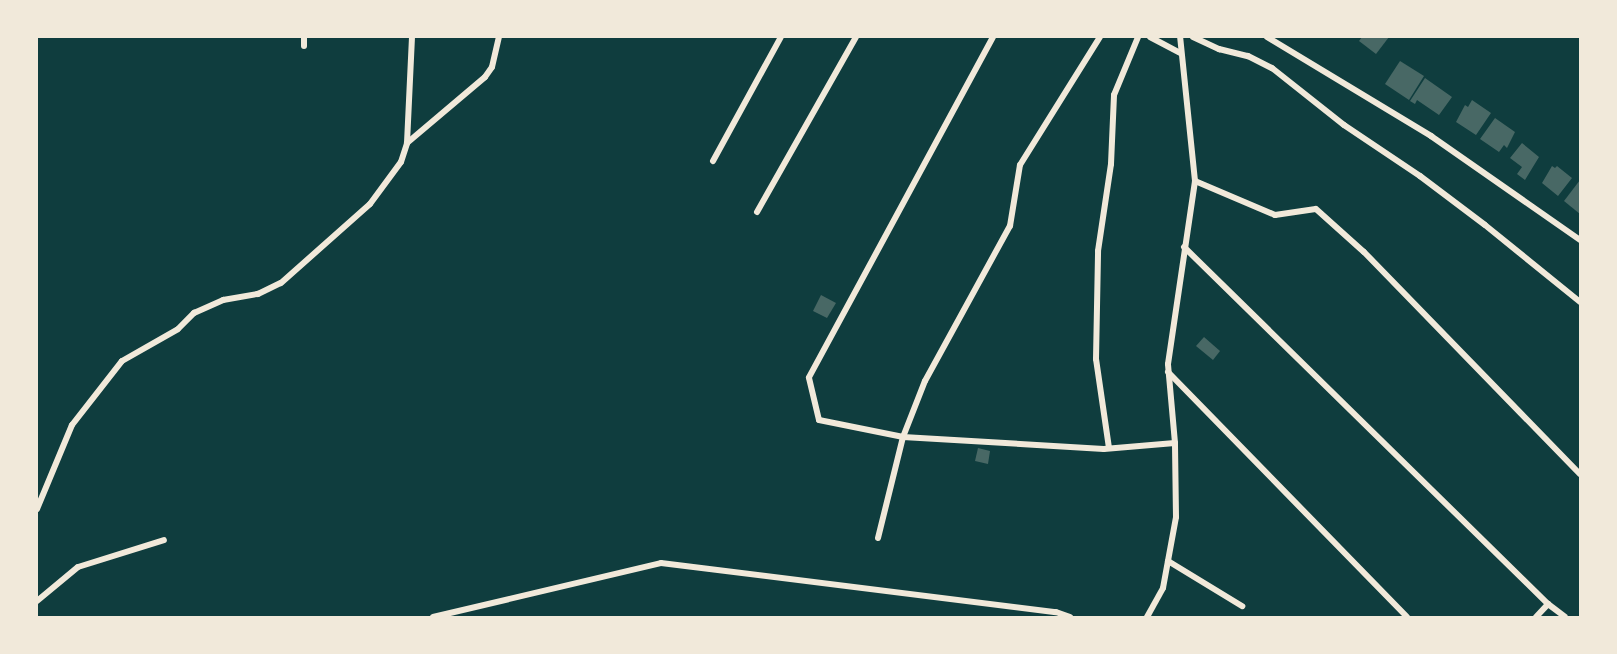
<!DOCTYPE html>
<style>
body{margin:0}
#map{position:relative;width:1617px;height:654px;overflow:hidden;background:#0f3d3e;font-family:Bitter,serif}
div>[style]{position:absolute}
.building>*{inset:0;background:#486865}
.minor>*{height:6px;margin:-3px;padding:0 3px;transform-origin:3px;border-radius:3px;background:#f1e9da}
span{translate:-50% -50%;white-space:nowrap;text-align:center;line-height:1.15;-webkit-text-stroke:5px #f1e9da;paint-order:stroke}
.frame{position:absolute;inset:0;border:38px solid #f1e9da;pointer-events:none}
</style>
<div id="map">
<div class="building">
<div style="clip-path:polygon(1362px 37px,1389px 37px,1376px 54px,1359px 41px)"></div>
<div style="clip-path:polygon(1400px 61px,1424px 76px,1409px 100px,1385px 84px)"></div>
<div style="clip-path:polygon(1425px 78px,1452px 97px,1439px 115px,1417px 100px,1415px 104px,1410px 101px)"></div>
<div style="clip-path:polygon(1472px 100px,1491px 113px,1476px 135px,1456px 122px,1465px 105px,1468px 107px)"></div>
<div style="clip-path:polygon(1495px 118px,1515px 132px,1507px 148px,1504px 145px,1499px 152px,1480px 139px)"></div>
<div style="clip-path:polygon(1522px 143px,1539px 157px,1525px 180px,1517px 174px,1522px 167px,1510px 158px)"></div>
<div style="clip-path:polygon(1552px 166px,1555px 168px,1557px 166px,1572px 178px,1558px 196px,1542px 183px)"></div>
<div style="clip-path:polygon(1580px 180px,1580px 214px,1564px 201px)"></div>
<div style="clip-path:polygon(821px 295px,836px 303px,827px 318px,813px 311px)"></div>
<div style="clip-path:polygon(1204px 337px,1220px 351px,1213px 360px,1196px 346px)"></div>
<div style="clip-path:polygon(978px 448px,990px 451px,988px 464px,975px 461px)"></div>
</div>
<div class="minor">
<div style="left:993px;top:37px;width:387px;rotate:118.4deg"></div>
<div style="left:809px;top:378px;width:43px;rotate:76.6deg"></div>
<div style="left:819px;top:420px;width:86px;rotate:11.4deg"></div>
<div style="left:903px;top:437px;width:60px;rotate:-68.6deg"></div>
<div style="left:925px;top:381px;width:177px;rotate:-61.3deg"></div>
<div style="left:1010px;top:226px;width:62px;rotate:-80.7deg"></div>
<div style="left:1020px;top:165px;width:151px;rotate:-58deg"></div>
<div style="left:1150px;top:37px;width:34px;rotate:28deg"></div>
<div style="left:1193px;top:37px;width:29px;rotate:25deg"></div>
<div style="left:1219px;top:49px;width:30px;rotate:14deg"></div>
<div style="left:1248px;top:56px;width:27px;rotate:27deg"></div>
<div style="left:1272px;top:68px;width:92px;rotate:38.4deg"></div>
<div style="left:1344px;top:125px;width:92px;rotate:33.9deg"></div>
<div style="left:1420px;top:176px;width:81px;rotate:37deg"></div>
<div style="left:1485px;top:225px;width:122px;rotate:39deg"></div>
<div style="left:1267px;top:37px;width:192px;rotate:31.1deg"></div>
<div style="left:1431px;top:136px;width:182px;rotate:34.9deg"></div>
<div style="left:304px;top:46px;width:9px;rotate:-90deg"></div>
<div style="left:407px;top:143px;width:102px;rotate:-40.2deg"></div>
<div style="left:485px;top:77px;width:12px;rotate:-55deg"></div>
<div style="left:492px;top:67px;width:31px;rotate:-77deg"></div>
<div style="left:713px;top:161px;width:141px;rotate:-61.3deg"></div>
<div style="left:1195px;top:181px;width:87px;rotate:23deg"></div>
<div style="left:1275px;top:215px;width:41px;rotate:-8.3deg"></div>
<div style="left:1316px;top:209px;width:64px;rotate:41.9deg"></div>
<div style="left:1364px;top:252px;width:310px;rotate:45.8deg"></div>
<div style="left:757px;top:212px;width:201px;rotate:-60.5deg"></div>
<div style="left:1184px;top:247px;width:510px;rotate:44.44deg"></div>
<div style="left:1168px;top:372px;width:342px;rotate:45.7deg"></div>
<div style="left:1109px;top:448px;width:90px;rotate:-98.3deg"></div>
<div style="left:1096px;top:359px;width:108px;rotate:-88.9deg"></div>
<div style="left:1098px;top:251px;width:88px;rotate:-81.5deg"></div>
<div style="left:1111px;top:164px;width:69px;rotate:-87.5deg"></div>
<div style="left:1114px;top:95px;width:63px;rotate:-67.5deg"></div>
<div style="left:37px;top:509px;width:91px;rotate:-67.4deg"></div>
<div style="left:72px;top:425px;width:81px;rotate:-52deg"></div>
<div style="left:122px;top:361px;width:64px;rotate:-29.7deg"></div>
<div style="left:178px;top:329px;width:23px;rotate:-45deg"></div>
<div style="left:194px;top:313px;width:32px;rotate:-24deg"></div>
<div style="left:223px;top:300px;width:36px;rotate:-10deg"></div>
<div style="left:258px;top:294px;width:25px;rotate:-26deg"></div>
<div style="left:281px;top:283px;width:119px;rotate:-41.6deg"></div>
<div style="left:370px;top:204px;width:52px;rotate:-53.6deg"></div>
<div style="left:401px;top:162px;width:20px;rotate:-72deg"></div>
<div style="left:407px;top:143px;width:106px;rotate:-87.3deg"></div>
<div style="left:878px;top:538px;width:104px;rotate:-76.1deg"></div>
<div style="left:903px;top:437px;width:201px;rotate:3.4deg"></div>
<div style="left:1104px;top:449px;width:71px;rotate:-4.8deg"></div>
<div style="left:1168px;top:561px;width:87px;rotate:31.3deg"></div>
<div style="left:37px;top:601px;width:53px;rotate:-39.7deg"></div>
<div style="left:78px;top:567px;width:90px;rotate:-17.4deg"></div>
<div style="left:433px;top:617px;width:234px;rotate:-13.3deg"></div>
<div style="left:661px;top:563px;width:398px;rotate:7.1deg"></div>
<div style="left:1056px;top:612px;width:15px;rotate:20deg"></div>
<div style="left:1147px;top:617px;width:33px;rotate:-61deg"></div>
<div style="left:1163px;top:588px;width:72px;rotate:-79.6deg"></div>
<div style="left:1176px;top:517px;width:74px;rotate:-90.8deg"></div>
<div style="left:1175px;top:443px;width:79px;rotate:-95.1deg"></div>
<div style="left:1168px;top:364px;width:185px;rotate:-81.6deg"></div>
<div style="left:1195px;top:181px;width:145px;rotate:-95.9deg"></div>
<div style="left:1536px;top:617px;width:18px;rotate:-47deg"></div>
<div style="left:1548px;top:604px;width:21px;rotate:37deg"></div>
</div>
<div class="frame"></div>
</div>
